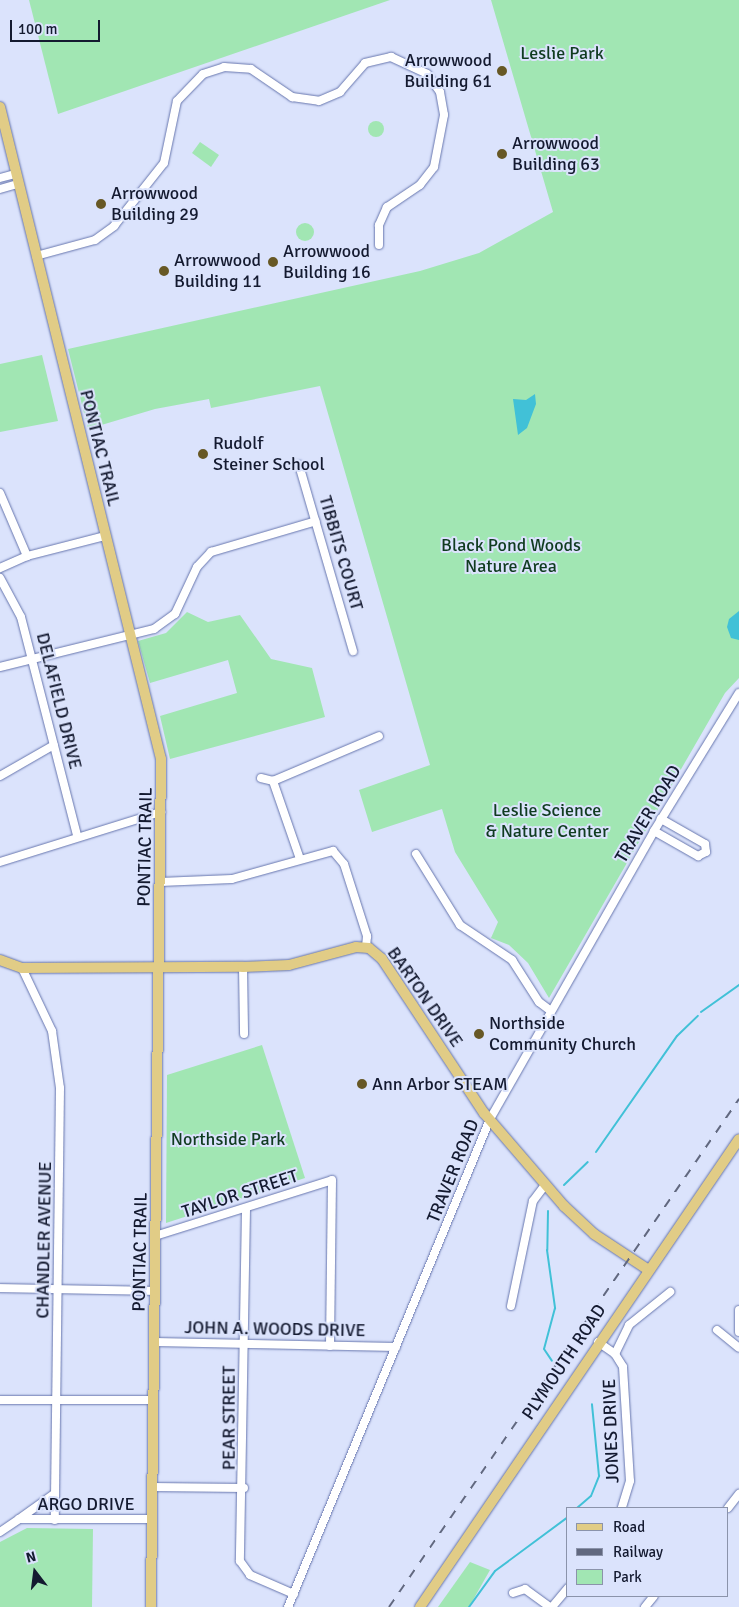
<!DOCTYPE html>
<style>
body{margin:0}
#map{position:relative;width:739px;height:1607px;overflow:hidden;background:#dbe3fc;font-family:Signika,sans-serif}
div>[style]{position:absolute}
.green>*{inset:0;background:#a1e6b3}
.round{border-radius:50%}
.water>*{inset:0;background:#41c1d7}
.stream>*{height:2px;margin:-1px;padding:0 1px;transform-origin:1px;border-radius:1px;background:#41c1d7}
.roads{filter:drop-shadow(0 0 1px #6776ae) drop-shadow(0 0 1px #6776ae)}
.minor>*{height:8px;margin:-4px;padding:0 4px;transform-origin:4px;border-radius:4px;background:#fff}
.major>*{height:10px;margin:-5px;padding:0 5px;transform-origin:5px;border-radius:5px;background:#e1cc86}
.rail>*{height:2px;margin-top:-1px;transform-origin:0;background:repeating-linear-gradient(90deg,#61687f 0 9px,transparent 0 18px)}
.dots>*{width:14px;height:14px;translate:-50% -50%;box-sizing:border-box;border:2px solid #dbe3fc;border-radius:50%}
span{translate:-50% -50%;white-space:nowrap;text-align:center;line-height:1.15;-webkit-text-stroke:4px #dbe3fc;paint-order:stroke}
.park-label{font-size:18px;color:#103c20}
.poi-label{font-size:18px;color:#141a30}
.right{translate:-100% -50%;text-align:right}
.left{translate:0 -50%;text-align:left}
.street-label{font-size:18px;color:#141a30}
.legend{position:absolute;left:566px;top:1507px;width:162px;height:90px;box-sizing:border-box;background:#dbe3fc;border:1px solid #8b93aa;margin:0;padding:6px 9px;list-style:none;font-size:15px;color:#141a30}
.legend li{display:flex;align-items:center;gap:10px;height:25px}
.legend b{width:25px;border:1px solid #8b93aa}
.north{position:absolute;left:10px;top:1547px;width:50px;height:50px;-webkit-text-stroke:4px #dbe3fc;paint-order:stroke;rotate:345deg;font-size:14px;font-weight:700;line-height:20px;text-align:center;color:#141a30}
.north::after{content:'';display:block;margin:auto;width:18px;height:22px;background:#141a30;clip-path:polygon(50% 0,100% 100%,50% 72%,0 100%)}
.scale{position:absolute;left:10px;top:20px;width:90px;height:22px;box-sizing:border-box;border:2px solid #141a30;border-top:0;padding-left:6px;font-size:15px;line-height:18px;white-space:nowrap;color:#141a30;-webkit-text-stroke:4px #dbe3fc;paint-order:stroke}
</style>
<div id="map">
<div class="green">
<div style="clip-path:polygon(29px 0,390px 0,58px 114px)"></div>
<div style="clip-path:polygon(491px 0,739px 0,739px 678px,725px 693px,549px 998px,528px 963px,509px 945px,491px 938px,498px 922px,455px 852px,442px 809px,372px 832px,359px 790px,430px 765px,320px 386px,211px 408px,209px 399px,155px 409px,88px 429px,68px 349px,420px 271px,479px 253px,553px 212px)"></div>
<div class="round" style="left:368px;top:121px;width:16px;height:16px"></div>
<div style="clip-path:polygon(200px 142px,219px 155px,211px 167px,192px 153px)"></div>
<div class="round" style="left:296px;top:223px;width:18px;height:18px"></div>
<div style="clip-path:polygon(42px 355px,58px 421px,0 432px,0 364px)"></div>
<div style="clip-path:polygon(187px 612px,208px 622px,240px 615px,271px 659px,312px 668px,325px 717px,170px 759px,160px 716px,237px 693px,228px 660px,150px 683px,138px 641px,166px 633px)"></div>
<div style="clip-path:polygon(262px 1045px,305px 1178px,166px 1223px,167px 1075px)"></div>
<div style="clip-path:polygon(27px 1528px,93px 1529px,92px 1607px,0 1607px,0 1542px)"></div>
<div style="clip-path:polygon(470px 1562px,490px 1570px,469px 1607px,438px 1607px)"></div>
</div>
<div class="water">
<div style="clip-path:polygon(535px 394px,536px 404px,527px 428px,518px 435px,513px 399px,526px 400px)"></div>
<div style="clip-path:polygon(739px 611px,739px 640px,731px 638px,727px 627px,729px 619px)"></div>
</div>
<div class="stream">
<div style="left:701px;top:1012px;width:47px;rotate:-35.4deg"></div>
<div style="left:596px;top:1152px;width:141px;rotate:-55.1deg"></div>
<div style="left:677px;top:1036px;width:29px;rotate:-44deg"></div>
<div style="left:564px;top:1185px;width:33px;rotate:-44deg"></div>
<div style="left:548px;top:1211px;width:39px;rotate:91deg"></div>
<div style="left:547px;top:1250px;width:59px;rotate:82.1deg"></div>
<div style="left:555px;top:1308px;width:42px;rotate:105deg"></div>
<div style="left:544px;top:1349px;width:14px;rotate:56deg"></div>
<div style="left:577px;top:1508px;width:18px;rotate:-41deg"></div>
<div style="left:591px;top:1496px;width:22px;rotate:-68deg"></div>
<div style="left:599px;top:1476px;width:72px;rotate:-95.6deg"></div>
<div style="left:469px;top:1607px;width:44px;rotate:-54.2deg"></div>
<div style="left:495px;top:1571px;width:91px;rotate:-36.5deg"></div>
</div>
<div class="roads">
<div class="minor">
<div style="left:0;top:178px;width:16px;rotate:-15deg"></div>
<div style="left:0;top:189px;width:19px;rotate:-16deg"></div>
<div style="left:36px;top:256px;width:61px;rotate:-15.2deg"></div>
<div style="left:95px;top:240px;width:24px;rotate:-36deg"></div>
<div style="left:114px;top:226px;width:80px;rotate:-51.6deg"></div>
<div style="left:164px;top:163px;width:63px;rotate:-78.2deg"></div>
<div style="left:177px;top:101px;width:37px;rotate:-46deg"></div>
<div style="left:203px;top:74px;width:22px;rotate:-18deg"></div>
<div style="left:224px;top:67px;width:27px;rotate:4deg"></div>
<div style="left:251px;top:69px;width:50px;rotate:34.3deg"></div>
<div style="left:292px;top:97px;width:27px;rotate:8deg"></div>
<div style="left:319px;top:101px;width:23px;rotate:-23deg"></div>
<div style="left:340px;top:92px;width:38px;rotate:-49deg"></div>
<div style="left:365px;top:63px;width:27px;rotate:-13deg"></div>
<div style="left:391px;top:57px;width:40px;rotate:25deg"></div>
<div style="left:427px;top:74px;width:22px;rotate:54deg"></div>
<div style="left:440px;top:92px;width:23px;rotate:80deg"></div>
<div style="left:444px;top:115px;width:53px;rotate:100.9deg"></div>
<div style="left:434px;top:167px;width:23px;rotate:128deg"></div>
<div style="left:420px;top:185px;width:40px;rotate:146deg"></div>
<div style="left:387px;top:207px;width:20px;rotate:114deg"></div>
<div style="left:379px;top:225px;width:20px;rotate:90deg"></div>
<div style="left:299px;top:465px;width:194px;rotate:73.8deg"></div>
<div style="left:0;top:493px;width:69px;rotate:66.8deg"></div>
<div style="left:0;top:568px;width:30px;rotate:-24deg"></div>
<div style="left:27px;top:556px;width:81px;rotate:-14.4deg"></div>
<div style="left:0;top:578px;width:44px;rotate:61.7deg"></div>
<div style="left:21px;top:617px;width:225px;rotate:75.6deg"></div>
<div style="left:0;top:667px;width:159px;rotate:-13.9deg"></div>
<div style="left:154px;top:629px;width:26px;rotate:-36deg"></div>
<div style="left:175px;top:614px;width:52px;rotate:-64.9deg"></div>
<div style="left:197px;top:567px;width:21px;rotate:-47deg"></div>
<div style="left:211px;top:552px;width:109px;rotate:-16.4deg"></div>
<div style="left:0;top:776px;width:62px;rotate:-29.9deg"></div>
<div style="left:261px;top:778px;width:12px;rotate:14deg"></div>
<div style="left:654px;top:831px;width:51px;rotate:29.6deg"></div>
<div style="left:698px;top:856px;width:9px;rotate:-27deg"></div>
<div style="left:706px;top:852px;width:8px;rotate:-97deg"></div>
<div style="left:705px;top:844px;width:51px;rotate:-150.4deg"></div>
<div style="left:416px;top:854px;width:84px;rotate:58.2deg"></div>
<div style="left:460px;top:925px;width:63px;rotate:33.9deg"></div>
<div style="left:512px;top:960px;width:50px;rotate:57.3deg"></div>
<div style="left:539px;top:1002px;width:15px;rotate:37deg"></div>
<div style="left:300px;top:859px;width:83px;rotate:-109.1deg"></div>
<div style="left:273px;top:781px;width:115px;rotate:-23deg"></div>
<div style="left:0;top:862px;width:169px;rotate:-17.3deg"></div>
<div style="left:160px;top:882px;width:72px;rotate:-2.4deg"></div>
<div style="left:232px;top:879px;width:105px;rotate:-15.5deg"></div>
<div style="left:333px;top:851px;width:17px;rotate:50deg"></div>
<div style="left:344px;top:864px;width:76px;rotate:72.3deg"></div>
<div style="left:367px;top:936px;width:11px;rotate:95deg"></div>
<div style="left:243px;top:967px;width:67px;rotate:89.1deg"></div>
<div style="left:22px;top:968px;width:70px;rotate:64.5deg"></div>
<div style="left:52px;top:1031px;width:58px;rotate:82deg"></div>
<div style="left:60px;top:1088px;width:432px;rotate:90.7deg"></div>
<div style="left:246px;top:1209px;width:352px;rotate:91deg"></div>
<div style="left:240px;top:1561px;width:17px;rotate:54deg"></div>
<div style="left:250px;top:1575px;width:48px;rotate:23.4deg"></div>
<div style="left:158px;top:1235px;width:182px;rotate:-17.5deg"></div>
<div style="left:332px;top:1180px;width:166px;rotate:90.7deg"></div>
<div style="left:0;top:1288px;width:155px;rotate:1.1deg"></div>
<div style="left:511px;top:1306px;width:107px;rotate:-78.2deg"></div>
<div style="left:533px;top:1201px;width:21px;rotate:-53deg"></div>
<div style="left:739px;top:1310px;width:22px;rotate:90deg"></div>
<div style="left:717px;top:1330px;width:28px;rotate:39deg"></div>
<div style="left:155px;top:1342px;width:241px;rotate:1.2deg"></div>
<div style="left:598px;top:1342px;width:21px;rotate:35deg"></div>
<div style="left:615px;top:1354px;width:15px;rotate:58deg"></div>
<div style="left:623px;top:1367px;width:114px;rotate:86.5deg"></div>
<div style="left:630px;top:1481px;width:28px;rotate:107deg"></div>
<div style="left:615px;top:1354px;width:32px;rotate:-64deg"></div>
<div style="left:629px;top:1325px;width:53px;rotate:-38.8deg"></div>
<div style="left:0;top:1400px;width:154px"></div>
<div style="left:152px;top:1487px;width:92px;rotate:0.6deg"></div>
<div style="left:728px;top:1508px;width:18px;rotate:-52deg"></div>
<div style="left:19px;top:1519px;width:43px;rotate:-35.5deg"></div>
<div style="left:0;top:1532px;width:23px;rotate:-34deg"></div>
<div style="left:19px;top:1519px;width:134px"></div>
<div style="left:513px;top:1593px;width:13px;rotate:-18deg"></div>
<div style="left:525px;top:1589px;width:31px;rotate:36deg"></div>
<div style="left:288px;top:1607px;width:528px;rotate:-67.51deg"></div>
<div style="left:490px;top:1119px;width:331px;rotate:-60.3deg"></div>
<div style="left:654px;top:831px;width:162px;rotate:-58.4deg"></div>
<div style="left:552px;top:1607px;width:25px;rotate:-50deg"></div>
<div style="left:645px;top:1607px;width:14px;rotate:-51deg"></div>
</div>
<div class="major">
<div style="left:0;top:107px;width:672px;rotate:76.13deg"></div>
<div style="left:161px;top:759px;width:848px;rotate:90.68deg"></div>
<div style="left:0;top:960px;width:23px;rotate:20deg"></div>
<div style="left:22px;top:968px;width:221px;rotate:-0.3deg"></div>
<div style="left:243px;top:967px;width:46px;rotate:-2.5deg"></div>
<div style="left:289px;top:965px;width:69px;rotate:-15deg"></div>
<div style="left:356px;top:947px;width:13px;rotate:4deg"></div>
<div style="left:369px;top:948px;width:17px;rotate:40deg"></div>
<div style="left:382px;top:959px;width:185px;rotate:56.5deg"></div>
<div style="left:484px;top:1113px;width:123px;rotate:49.3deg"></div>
<div style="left:564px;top:1206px;width:41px;rotate:43deg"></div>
<div style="left:594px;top:1234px;width:64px;rotate:33.4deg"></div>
<div style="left:420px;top:1607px;width:566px;rotate:-55.72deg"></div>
</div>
</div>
<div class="rail">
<div style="left:389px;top:1607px;width:617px;rotate:-55.43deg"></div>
</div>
<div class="dots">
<div style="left:502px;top:71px;background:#675825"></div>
<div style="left:502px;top:154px;background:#675825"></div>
<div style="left:101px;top:204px;background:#675825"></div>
<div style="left:273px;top:262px;background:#675825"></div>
<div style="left:164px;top:271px;background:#675825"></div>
<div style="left:203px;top:454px;background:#675825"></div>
<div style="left:479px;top:1034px;background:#675825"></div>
<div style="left:362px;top:1084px;background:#675825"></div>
</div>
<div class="park-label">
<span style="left:562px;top:53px">Leslie Park</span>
<span style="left:511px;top:556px">Black Pond Woods<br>Nature Area</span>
<span style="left:547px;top:821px">Leslie Science<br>&amp; Nature Center</span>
<span style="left:228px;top:1139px">Northside Park</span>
</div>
<div class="poi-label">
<span class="right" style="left:492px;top:71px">Arrowwood<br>Building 61</span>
<span class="left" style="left:512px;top:154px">Arrowwood<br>Building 63</span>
<span class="left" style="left:111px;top:204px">Arrowwood<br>Building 29</span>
<span class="left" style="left:283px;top:262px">Arrowwood<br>Building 16</span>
<span class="left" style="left:174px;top:271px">Arrowwood<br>Building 11</span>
<span class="left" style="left:213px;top:454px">Rudolf<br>Steiner School</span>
<span class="left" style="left:489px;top:1034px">Northside<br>Community Church</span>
<span class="left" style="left:372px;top:1084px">Ann Arbor STEAM</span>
</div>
<div class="street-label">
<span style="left:100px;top:448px;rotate:76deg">PONTIAC TRAIL</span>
<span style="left:341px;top:553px;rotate:74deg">TIBBITS COURT</span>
<span style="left:59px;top:701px;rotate:76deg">DELAFIELD DRIVE</span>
<span style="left:648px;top:814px;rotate:-59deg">TRAVER ROAD</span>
<span style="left:145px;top:847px;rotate:-89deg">PONTIAC TRAIL</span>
<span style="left:425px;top:997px;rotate:55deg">BARTON DRIVE</span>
<span style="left:453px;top:1171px;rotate:-68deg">TRAVER ROAD</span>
<span style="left:240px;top:1194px;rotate:-18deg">TAYLOR STREET</span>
<span style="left:44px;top:1240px;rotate:-89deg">CHANDLER AVENUE</span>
<span style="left:140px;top:1252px;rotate:-89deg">PONTIAC TRAIL</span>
<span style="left:275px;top:1329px;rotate:1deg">JOHN A. WOODS DRIVE</span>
<span style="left:564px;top:1362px;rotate:-56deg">PLYMOUTH ROAD</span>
<span style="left:229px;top:1418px;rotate:-90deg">PEAR STREET</span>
<span style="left:611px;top:1431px;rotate:-92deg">JONES DRIVE</span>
<span style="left:86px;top:1504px">ARGO DRIVE</span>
</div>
<ul class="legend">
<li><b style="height:6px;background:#e1cc86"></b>Road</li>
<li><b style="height:6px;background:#61687f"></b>Railway</li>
<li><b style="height:14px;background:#a1e6b3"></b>Park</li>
</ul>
<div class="north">N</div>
<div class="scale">100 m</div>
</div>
